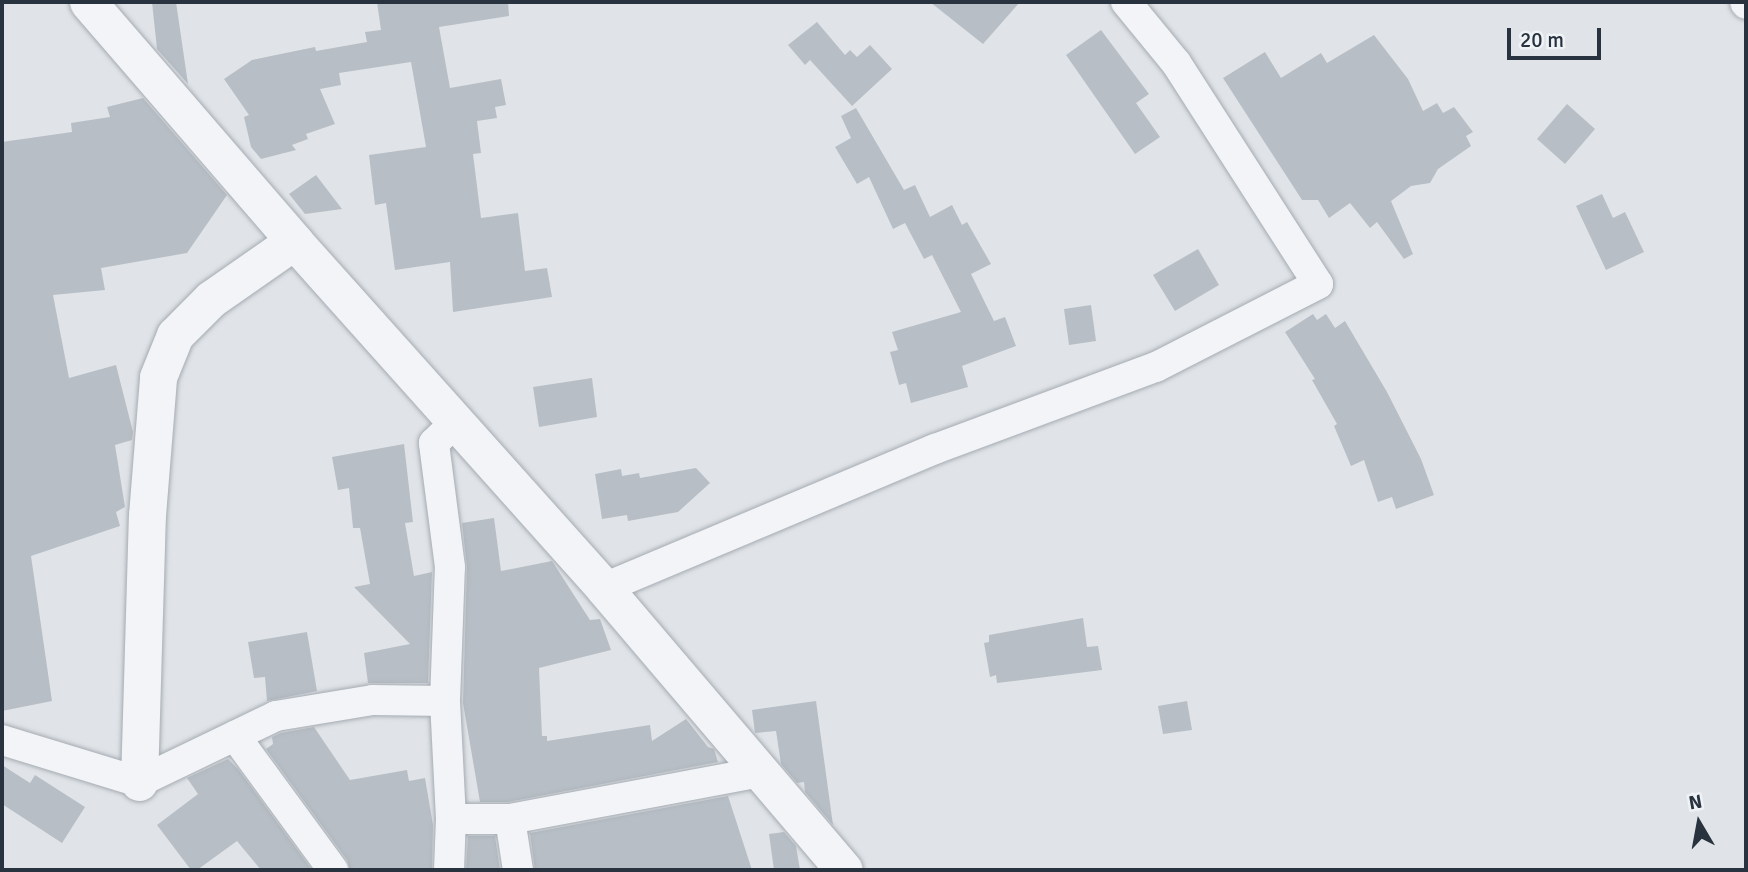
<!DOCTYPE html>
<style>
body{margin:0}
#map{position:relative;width:1748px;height:872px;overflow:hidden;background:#e0e4e8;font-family:Signika,sans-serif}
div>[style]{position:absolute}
.building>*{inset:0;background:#b7bec5}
.roads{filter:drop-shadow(0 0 2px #a5abb2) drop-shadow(0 0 2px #a5abb2)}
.minor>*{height:30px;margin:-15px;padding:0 15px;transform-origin:15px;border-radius:15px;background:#f2f4f7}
.tertiary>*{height:37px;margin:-18.5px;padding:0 18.5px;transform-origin:18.5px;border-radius:18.5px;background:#f2f4f7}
span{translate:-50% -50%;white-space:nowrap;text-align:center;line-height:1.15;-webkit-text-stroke:5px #eff3f6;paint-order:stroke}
.frame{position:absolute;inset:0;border:4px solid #29333f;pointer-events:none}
.north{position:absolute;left:1664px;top:788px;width:70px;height:70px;-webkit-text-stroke:5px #eff3f6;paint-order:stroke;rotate:350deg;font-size:19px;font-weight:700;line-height:28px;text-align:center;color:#29333f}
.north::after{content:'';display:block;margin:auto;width:24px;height:32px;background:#29333f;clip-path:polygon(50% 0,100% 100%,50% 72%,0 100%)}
.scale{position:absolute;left:1507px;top:28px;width:94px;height:32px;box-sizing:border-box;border:4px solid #29333f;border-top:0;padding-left:9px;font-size:21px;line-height:24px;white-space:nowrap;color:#29333f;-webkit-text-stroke:5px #eff3f6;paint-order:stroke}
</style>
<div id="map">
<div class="building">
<div style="clip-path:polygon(152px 2px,176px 2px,188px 84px,157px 49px)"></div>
<div style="clip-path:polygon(377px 2px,508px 2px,509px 16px,439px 27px,450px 88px,501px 79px,506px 105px,495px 107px,497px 118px,477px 121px,481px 153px,473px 154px,481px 218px,518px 213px,525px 271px,547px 268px,552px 297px,453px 312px,450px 262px,395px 270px,386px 203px,375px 205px,369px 155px,426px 147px,411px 62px,339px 73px,341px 85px,320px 89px,335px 124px,306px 134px,308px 139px,292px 145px,296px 150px,261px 159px,251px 147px,244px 117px,249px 115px,224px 79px,252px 60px,315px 47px,316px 51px,367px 42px,365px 32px,381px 30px)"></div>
<div style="clip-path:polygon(930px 2px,1020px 2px,983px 44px)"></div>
<div style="clip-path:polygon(817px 22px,845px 55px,850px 50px,857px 57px,870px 45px,892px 69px,852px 106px,810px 60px,805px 65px,788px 45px)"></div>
<div style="clip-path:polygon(1101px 30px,1149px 94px,1136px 103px,1160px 137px,1135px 154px,1066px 55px)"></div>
<div style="clip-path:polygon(1374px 35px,1408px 79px,1423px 111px,1437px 103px,1443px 113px,1454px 107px,1473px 132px,1466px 136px,1471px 146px,1438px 169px,1430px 183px,1411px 186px,1391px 201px,1413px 254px,1404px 259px,1377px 222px,1370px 228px,1350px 203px,1329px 218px,1318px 200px,1302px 200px,1223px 78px,1265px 52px,1281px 78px,1321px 53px,1327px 63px)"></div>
<div style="clip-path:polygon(143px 98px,227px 195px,187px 253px,101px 268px,105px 290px,53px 295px,69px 378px,116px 365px,133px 432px,132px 440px,115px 445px,125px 507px,116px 512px,120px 526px,31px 556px,52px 701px,2px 711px,2px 142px,72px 132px,71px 123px,110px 117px,107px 107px)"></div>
<div style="clip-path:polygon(1567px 104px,1595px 129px,1565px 164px,1537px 139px)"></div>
<div style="clip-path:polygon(856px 108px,904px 190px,915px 185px,930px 217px,952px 205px,962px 225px,967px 222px,991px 264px,971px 274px,994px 321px,1005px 317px,1016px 346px,962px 366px,968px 387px,911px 403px,906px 383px,899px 385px,890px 352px,898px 350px,892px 332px,961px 312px,932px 255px,924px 259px,905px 223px,893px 229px,869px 177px,857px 184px,835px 147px,851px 138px,841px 116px)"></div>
<div style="clip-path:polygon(316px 175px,342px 209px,305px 214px,289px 194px)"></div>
<div style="clip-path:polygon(1602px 194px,1613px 218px,1625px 212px,1644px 252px,1606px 270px,1576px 206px)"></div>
<div style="clip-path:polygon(1198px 249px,1219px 285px,1175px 311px,1153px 275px)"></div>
<div style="clip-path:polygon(1091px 305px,1096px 341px,1069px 345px,1064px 309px)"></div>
<div style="clip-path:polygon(1313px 314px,1317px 320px,1326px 314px,1335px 328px,1345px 321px,1387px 392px,1421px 459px,1434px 495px,1396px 509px,1392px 497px,1378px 502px,1364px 460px,1351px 466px,1334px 426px,1337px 424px,1312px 380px,1315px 379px,1285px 332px)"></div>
<div style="clip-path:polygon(592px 378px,597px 417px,539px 427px,533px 387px)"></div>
<div style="clip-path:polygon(404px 444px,413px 522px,405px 523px,414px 576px,432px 572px,428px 683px,368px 683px,364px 653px,410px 644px,354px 587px,370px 584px,360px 528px,353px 528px,349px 488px,338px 490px,332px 457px)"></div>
<div style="clip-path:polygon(696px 468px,710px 483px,678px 512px,628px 521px,627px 515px,602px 519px,595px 474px,621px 469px,622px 476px,639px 473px,640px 478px)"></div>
<div style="clip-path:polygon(494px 518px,501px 571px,552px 561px,590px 620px,600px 619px,611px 650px,539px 668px,542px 736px,547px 736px,547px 741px,650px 725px,652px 741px,686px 719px,708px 747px,714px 749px,718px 762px,508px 802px,480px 802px,463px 703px,467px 567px,462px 523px)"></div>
<div style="clip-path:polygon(1083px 618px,1087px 647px,1098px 646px,1102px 670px,997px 683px,996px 675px,990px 677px,984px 643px,989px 642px,989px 635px)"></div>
<div style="clip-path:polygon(307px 632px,317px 691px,267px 701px,265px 677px,254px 678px,248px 642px)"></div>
<div style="clip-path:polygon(816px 701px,833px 825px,805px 792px,804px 782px,797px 783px,781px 764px,776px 731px,755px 733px,752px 710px)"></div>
<div style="clip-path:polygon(1187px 701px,1192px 730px,1163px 734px,1158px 706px)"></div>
<div style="clip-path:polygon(314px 727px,350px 780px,407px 770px,409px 781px,425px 778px,433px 825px,432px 869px,350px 870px,347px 860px,266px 749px,273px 744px,272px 737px,281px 733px)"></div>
<div style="clip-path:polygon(228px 759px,238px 769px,312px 870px,261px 870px,237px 841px,197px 870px,191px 870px,157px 825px,198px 794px,187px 778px)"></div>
<div style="clip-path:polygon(2px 765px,30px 783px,35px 775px,85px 807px,62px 843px,2px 804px)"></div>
<div style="clip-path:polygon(728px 796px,752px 870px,535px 870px,530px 833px)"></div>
<div style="clip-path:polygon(784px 832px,796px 846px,800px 870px,774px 870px,769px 834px)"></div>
<div style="clip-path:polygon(468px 836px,495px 836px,500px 870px,466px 870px)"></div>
</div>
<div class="roads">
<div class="minor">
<div style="left:1745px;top:2px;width:2px;rotate:63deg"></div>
<div style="left:604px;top:588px;width:359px;rotate:-22.8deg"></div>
<div style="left:935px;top:449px;width:236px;rotate:-20.4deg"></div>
<div style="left:1156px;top:367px;width:182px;rotate:-27.1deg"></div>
<div style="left:1318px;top:284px;width:263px;rotate:-122.7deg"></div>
<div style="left:1176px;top:63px;width:79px;rotate:-129.3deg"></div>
<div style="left:235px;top:736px;width:166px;rotate:53.8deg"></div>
<div style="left:2px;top:740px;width:143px;rotate:17deg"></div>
<div style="left:139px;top:782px;width:152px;rotate:-25.7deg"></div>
<div style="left:276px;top:716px;width:98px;rotate:-9.4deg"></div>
<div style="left:373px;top:700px;width:72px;rotate:0.8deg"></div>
<div style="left:451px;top:819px;width:59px"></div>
<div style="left:510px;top:819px;width:255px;rotate:-10.6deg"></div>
<div style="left:510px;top:819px;width:52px;rotate:81.1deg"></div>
<div style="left:449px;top:870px;width:51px;rotate:-87.8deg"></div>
<div style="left:451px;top:819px;width:118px;rotate:-92.9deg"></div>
<div style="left:445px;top:701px;width:134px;rotate:-87.9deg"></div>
<div style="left:450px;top:567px;width:125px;rotate:-97.4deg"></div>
<div style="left:434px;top:443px;width:30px;rotate:-44deg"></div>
</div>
<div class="tertiary">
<div style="left:88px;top:2px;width:316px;rotate:49.2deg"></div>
<div style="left:294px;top:241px;width:465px;rotate:48.2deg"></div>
<div style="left:604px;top:588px;width:370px;rotate:49.6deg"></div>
<div style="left:139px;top:782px;width:267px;rotate:-88.3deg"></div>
<div style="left:147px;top:515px;width:138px;rotate:-85.4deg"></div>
<div style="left:158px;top:377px;width:45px;rotate:-68deg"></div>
<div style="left:175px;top:335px;width:51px;rotate:-45deg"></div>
<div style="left:211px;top:299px;width:101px;rotate:-34.9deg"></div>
</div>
</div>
<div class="frame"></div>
<div class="north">N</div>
<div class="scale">20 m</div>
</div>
